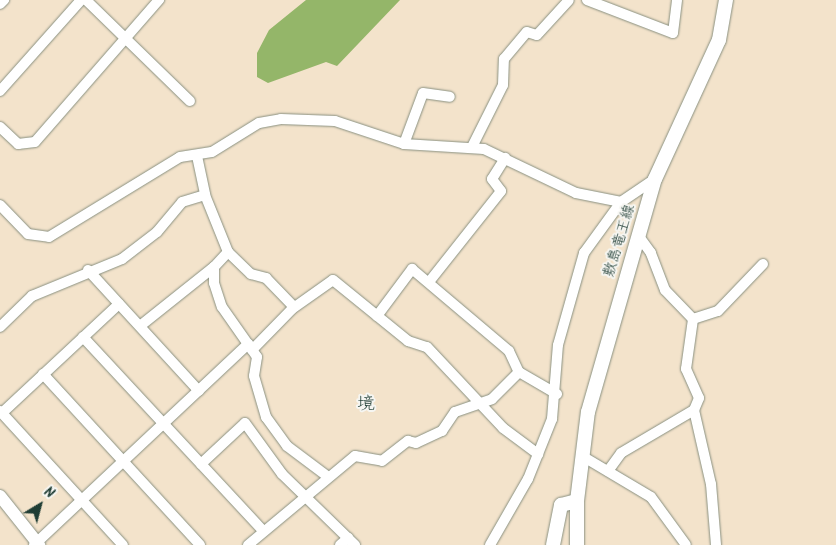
<!DOCTYPE html>
<meta charset="utf-8">
<style>
body{margin:0}
#map{position:relative;width:836px;height:545px;overflow:hidden;background:#f3e3cb;font-family:Kalam,"Klee One",sans-serif}
div>[style]{position:absolute}
.forest>*{inset:0;background:#94b669}
.roads{filter:drop-shadow(0 0 1px #899080) drop-shadow(0 0 1px #899080)}
.minor>*{height:10px;margin:-5px;padding:0 5px;transform-origin:5px;border-radius:5px;background:#fff}
.tertiary>*{height:12px;margin:-6px;padding:0 6px;transform-origin:6px;border-radius:6px;background:#fff}
.secondary>*{height:14px;margin:-7px;padding:0 7px;transform-origin:7px;border-radius:7px;background:#fff}
span{translate:-50% -50%;white-space:nowrap;text-align:center;line-height:1.15;-webkit-text-stroke:4px #f6f6f2;paint-order:stroke}
.street-label{font-size:15px;color:#1f3d34}
.quarter-label{font-size:18px;color:#1f3d34}
.north{position:absolute;left:15px;top:480px;width:50px;height:50px;-webkit-text-stroke:4px #f6f6f2;paint-order:stroke;rotate:37deg;font-size:14px;font-weight:700;line-height:20px;text-align:center;color:#1f3d34}
.north::after{content:'';display:block;margin:auto;width:18px;height:22px;background:#1f3d34;clip-path:polygon(50% 0,100% 100%,50% 72%,0 100%)}
</style>
<div id="map">
<div class="forest">
<div style="clip-path:polygon(306px 0,400px 0,337px 66px,326px 62px,268px 83px,257px 77px,257px 53px,269px 30px)"></div>
</div>
<div class="roads">
<div class="minor">
<div style="left:86px;top:0;width:145px;rotate:44.2deg"></div>
<div style="left:587px;top:0;width:92px;rotate:21deg"></div>
<div style="left:673px;top:33px;width:33px;rotate:-83deg"></div>
<div style="left:0;top:4px;width:6px;rotate:-45deg"></div>
<div style="left:0;top:91px;width:122px;rotate:-48.3deg"></div>
<div style="left:0;top:127px;width:25px;rotate:43deg"></div>
<div style="left:18px;top:144px;width:17px;rotate:-7deg"></div>
<div style="left:35px;top:142px;width:189px;rotate:-48.9deg"></div>
<div style="left:404px;top:144px;width:54px;rotate:-69.6deg"></div>
<div style="left:423px;top:93px;width:27px;rotate:8deg"></div>
<div style="left:472px;top:147px;width:69px;rotate:-63.4deg"></div>
<div style="left:503px;top:85px;width:26px;rotate:-88deg"></div>
<div style="left:504px;top:59px;width:35px;rotate:-50deg"></div>
<div style="left:527px;top:32px;width:10px;rotate:17deg"></div>
<div style="left:537px;top:35px;width:47px;rotate:-47.6deg"></div>
<div style="left:197px;top:156px;width:40px;rotate:78deg"></div>
<div style="left:205px;top:195px;width:61px;rotate:68deg"></div>
<div style="left:228px;top:252px;width:21px;rotate:133deg"></div>
<div style="left:214px;top:267px;width:16px;rotate:90deg"></div>
<div style="left:214px;top:283px;width:25px;rotate:72deg"></div>
<div style="left:222px;top:307px;width:61px;rotate:55deg"></div>
<div style="left:257px;top:357px;width:19px;rotate:99deg"></div>
<div style="left:254px;top:376px;width:43px;rotate:73.7deg"></div>
<div style="left:266px;top:417px;width:36px;rotate:54deg"></div>
<div style="left:287px;top:446px;width:50px;rotate:36.9deg"></div>
<div style="left:0;top:205px;width:40px;rotate:46deg"></div>
<div style="left:28px;top:234px;width:21px;rotate:8deg"></div>
<div style="left:49px;top:237px;width:153px;rotate:-31.4deg"></div>
<div style="left:180px;top:157px;width:32px;rotate:-9deg"></div>
<div style="left:212px;top:152px;width:55px;rotate:-31.7deg"></div>
<div style="left:259px;top:123px;width:22px;rotate:-10deg"></div>
<div style="left:281px;top:119px;width:54px;rotate:2.1deg"></div>
<div style="left:335px;top:121px;width:73px;rotate:18.4deg"></div>
<div style="left:404px;top:144px;width:80px;rotate:3.6deg"></div>
<div style="left:484px;top:149px;width:102px;rotate:25.6deg"></div>
<div style="left:576px;top:193px;width:46px;rotate:11.3deg"></div>
<div style="left:228px;top:252px;width:32px;rotate:44deg"></div>
<div style="left:251px;top:274px;width:16px;rotate:15deg"></div>
<div style="left:266px;top:278px;width:40px;rotate:46deg"></div>
<div style="left:88px;top:270px;width:164px;rotate:47.5deg"></div>
<div style="left:429px;top:282px;width:116px;rotate:-51.6deg"></div>
<div style="left:501px;top:191px;width:15px;rotate:-127deg"></div>
<div style="left:492px;top:179px;width:25px;rotate:-58deg"></div>
<div style="left:377px;top:316px;width:59px;rotate:-53.3deg"></div>
<div style="left:412px;top:269px;width:127px;rotate:40.2deg"></div>
<div style="left:509px;top:351px;width:23px;rotate:65deg"></div>
<div style="left:519px;top:372px;width:44px;rotate:30.1deg"></div>
<div style="left:693px;top:319px;width:26px;rotate:-18deg"></div>
<div style="left:718px;top:311px;width:65px;rotate:-46.2deg"></div>
<div style="left:140px;top:326px;width:95px;rotate:-38.6deg"></div>
<div style="left:0;top:327px;width:45px;rotate:-44.1deg"></div>
<div style="left:32px;top:296px;width:97px;rotate:-22.3deg"></div>
<div style="left:122px;top:259px;width:44px;rotate:-37.6deg"></div>
<div style="left:157px;top:232px;width:39px;rotate:-50deg"></div>
<div style="left:182px;top:202px;width:24px;rotate:-17deg"></div>
<div style="left:83px;top:337px;width:265px;rotate:47.1deg"></div>
<div style="left:252px;top:350px;width:57px;rotate:-45.7deg"></div>
<div style="left:292px;top:309px;width:50px;rotate:-35.3deg"></div>
<div style="left:333px;top:280px;width:97px;rotate:39.1deg"></div>
<div style="left:408px;top:341px;width:20px;rotate:18deg"></div>
<div style="left:427px;top:347px;width:111px;rotate:46.8deg"></div>
<div style="left:503px;top:428px;width:44px;rotate:36.6deg"></div>
<div style="left:43px;top:374px;width:232px;rotate:47.4deg"></div>
<div style="left:694px;top:410px;width:76px;rotate:77.1deg"></div>
<div style="left:711px;top:484px;width:61px;rotate:85.3deg"></div>
<div style="left:0;top:411px;width:182px;rotate:47.5deg"></div>
<div style="left:2px;top:413px;width:160px;rotate:-43deg"></div>
<div style="left:582px;top:456px;width:80px;rotate:30.7deg"></div>
<div style="left:651px;top:497px;width:59px;rotate:53.9deg"></div>
<div style="left:201px;top:464px;width:60px;rotate:-43deg"></div>
<div style="left:245px;top:423px;width:63px;rotate:54deg"></div>
<div style="left:282px;top:474px;width:102px;rotate:44.2deg"></div>
<div style="left:608px;top:471px;width:22px;rotate:-54deg"></div>
<div style="left:621px;top:453px;width:85px;rotate:-30.5deg"></div>
<div style="left:694px;top:410px;width:13px;rotate:-67deg"></div>
<div style="left:699px;top:398px;width:32px;rotate:-114deg"></div>
<div style="left:686px;top:369px;width:50px;rotate:-82deg"></div>
<div style="left:693px;top:319px;width:40px;rotate:-134deg"></div>
<div style="left:665px;top:290px;width:40px;rotate:-111deg"></div>
<div style="left:651px;top:253px;width:22px;rotate:-126deg"></div>
<div style="left:34px;top:545px;width:294px;rotate:-43.2deg"></div>
<div style="left:248px;top:545px;width:139px;rotate:-39.8deg"></div>
<div style="left:355px;top:456px;width:27px;rotate:10deg"></div>
<div style="left:382px;top:461px;width:33px;rotate:-38deg"></div>
<div style="left:408px;top:441px;width:8px;rotate:14deg"></div>
<div style="left:416px;top:443px;width:29px;rotate:-25deg"></div>
<div style="left:442px;top:431px;width:23px;rotate:-56deg"></div>
<div style="left:455px;top:412px;width:39px;rotate:-19deg"></div>
<div style="left:492px;top:399px;width:38px;rotate:-45deg"></div>
<div style="left:340px;top:545px;width:11px;rotate:-41deg"></div>
<div style="left:490px;top:545px;width:76px;rotate:-60.1deg"></div>
<div style="left:528px;top:479px;width:65px;rotate:-68.2deg"></div>
<div style="left:552px;top:419px;width:74px;rotate:-85.4deg"></div>
<div style="left:558px;top:345px;width:96px;rotate:-74.2deg"></div>
<div style="left:584px;top:253px;width:63px;rotate:-54deg"></div>
<div style="left:621px;top:202px;width:41px;rotate:-34.1deg"></div>
</div>
<div class="tertiary">
<div style="left:0;top:496px;width:63px;rotate:51.5deg"></div>
</div>
<div class="secondary">
<div style="left:553px;top:545px;width:41px;rotate:-78.7deg"></div>
<div style="left:561px;top:505px;width:16px;rotate:-14deg"></div>
<div style="left:577px;top:501px;width:90px;rotate:-83deg"></div>
<div style="left:588px;top:412px;width:242px;rotate:-74deg"></div>
<div style="left:655px;top:179px;width:153px;rotate:-65.3deg"></div>
<div style="left:719px;top:40px;width:41px;rotate:-80.1deg"></div>
<div style="left:577px;top:545px;width:44px;rotate:-90deg"></div>
</div>
</div>
<div class="street-label">
<span style="left:620px;top:241px;rotate:-73deg">敷島竜王線</span>
</div>
<div class="quarter-label">
<span style="left:366px;top:405px">境</span>
</div>
<div class="north">N</div>
</div>
